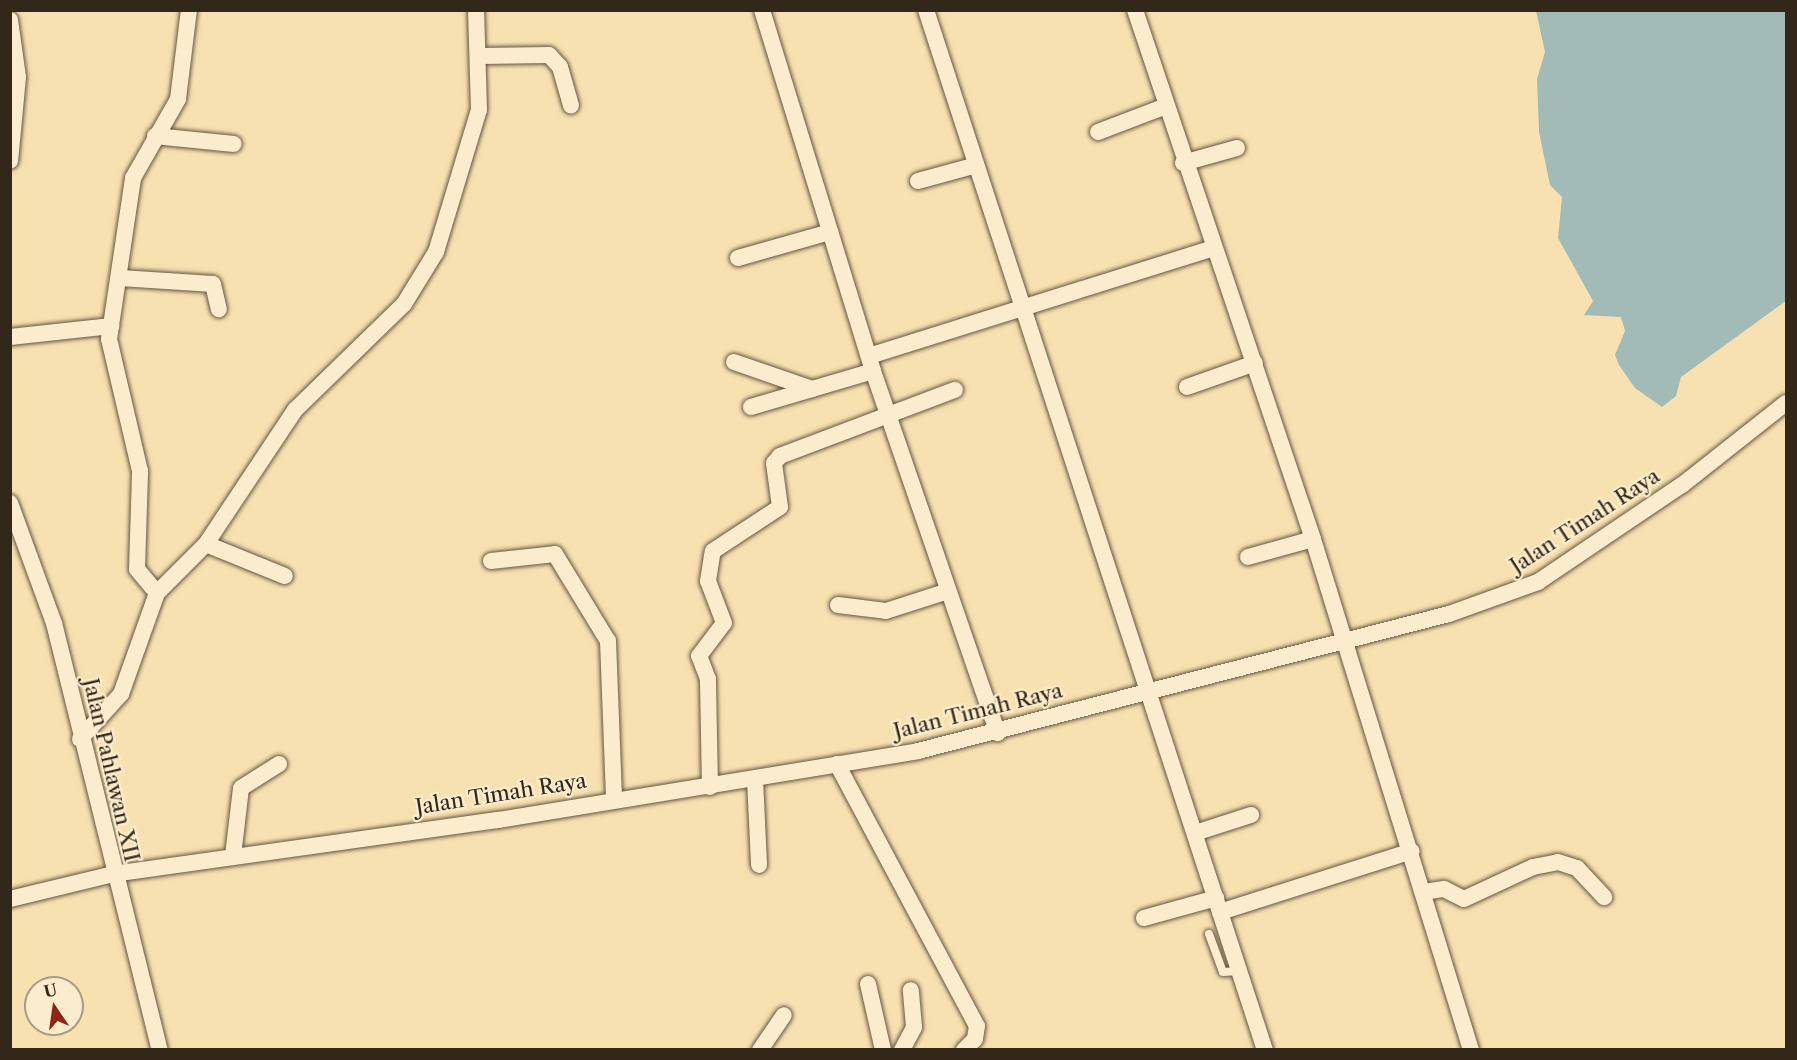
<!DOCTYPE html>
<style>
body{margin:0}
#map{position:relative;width:1797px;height:1060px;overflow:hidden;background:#f8e1b1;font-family:"Libre Caslon Text",serif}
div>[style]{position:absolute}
.water>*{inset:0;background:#a2bbb6}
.roads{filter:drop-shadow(0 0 2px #645640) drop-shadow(0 0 2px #645640)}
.lane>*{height:8px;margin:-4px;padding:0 4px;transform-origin:4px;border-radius:4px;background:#faeccc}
.street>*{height:16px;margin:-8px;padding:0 8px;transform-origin:8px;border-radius:8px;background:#faeccc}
span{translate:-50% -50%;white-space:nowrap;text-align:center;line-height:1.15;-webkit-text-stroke:4.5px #faeccc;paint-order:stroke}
.street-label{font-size:21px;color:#33271a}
.frame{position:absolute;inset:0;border:12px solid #33271a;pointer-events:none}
.north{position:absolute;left:24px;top:976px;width:60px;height:60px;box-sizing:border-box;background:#faeccc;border:2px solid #aa9d85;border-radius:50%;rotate:347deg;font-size:16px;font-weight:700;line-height:24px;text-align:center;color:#33271a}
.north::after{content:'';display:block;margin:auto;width:21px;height:27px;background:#8f2418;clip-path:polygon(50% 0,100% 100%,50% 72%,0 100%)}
</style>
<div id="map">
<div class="water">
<div style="clip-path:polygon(1536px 11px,1786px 11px,1786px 301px,1681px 377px,1676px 396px,1662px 407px,1635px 388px,1619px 365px,1615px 355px,1625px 331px,1621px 317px,1584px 315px,1593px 301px,1558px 238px,1562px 197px,1550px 185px,1539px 132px,1537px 79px,1545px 52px)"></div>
</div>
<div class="roads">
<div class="lane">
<div style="left:1209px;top:934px;width:40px;rotate:69.8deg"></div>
<div style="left:1223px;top:972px;width:17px;rotate:-3deg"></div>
</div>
<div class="street">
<div style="left:762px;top:10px;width:378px;rotate:72.9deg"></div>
<div style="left:873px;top:371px;width:383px;rotate:71deg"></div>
<div style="left:926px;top:10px;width:1094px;rotate:71.95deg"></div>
<div style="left:1135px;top:10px;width:558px;rotate:71.4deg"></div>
<div style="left:1313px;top:539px;width:535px;rotate:72.82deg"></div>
<div style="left:10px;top:20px;width:58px;rotate:82deg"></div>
<div style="left:18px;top:77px;width:84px;rotate:95.4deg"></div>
<div style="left:480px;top:56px;width:69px;rotate:-0.8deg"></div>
<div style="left:549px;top:55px;width:16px;rotate:47deg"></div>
<div style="left:560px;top:67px;width:40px;rotate:74deg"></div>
<div style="left:1098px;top:132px;width:73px;rotate:-20.9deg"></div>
<div style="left:155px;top:136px;width:79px;rotate:5.8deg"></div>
<div style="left:1183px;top:163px;width:56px;rotate:-15.5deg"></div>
<div style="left:918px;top:181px;width:57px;rotate:-15.3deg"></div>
<div style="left:738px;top:258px;width:96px;rotate:-15.8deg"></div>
<div style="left:120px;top:278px;width:93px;rotate:3.7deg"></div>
<div style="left:213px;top:284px;width:26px;rotate:77deg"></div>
<div style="left:10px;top:337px;width:102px;rotate:-6.2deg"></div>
<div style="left:869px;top:356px;width:362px;rotate:-17.4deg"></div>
<div style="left:734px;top:362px;width:83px;rotate:19.1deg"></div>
<div style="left:1187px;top:387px;width:72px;rotate:-19.4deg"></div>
<div style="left:751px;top:407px;width:127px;rotate:-16.4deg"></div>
<div style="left:10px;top:503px;width:128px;rotate:69.9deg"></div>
<div style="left:54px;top:623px;width:440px;rotate:76.1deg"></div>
<div style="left:206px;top:544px;width:85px;rotate:22.1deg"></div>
<div style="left:1248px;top:557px;width:67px;rotate:-15.5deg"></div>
<div style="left:491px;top:561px;width:64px;rotate:-6.2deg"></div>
<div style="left:555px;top:554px;width:102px;rotate:58.7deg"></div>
<div style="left:608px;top:641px;width:158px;rotate:87.8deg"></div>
<div style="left:157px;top:593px;width:31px;rotate:-130deg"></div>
<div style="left:137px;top:569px;width:98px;rotate:-88.2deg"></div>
<div style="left:140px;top:471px;width:136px;rotate:-103.2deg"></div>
<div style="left:109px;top:339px;width:163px;rotate:-81.5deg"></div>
<div style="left:133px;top:178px;width:91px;rotate:-60.3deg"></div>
<div style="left:178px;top:99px;width:90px;rotate:-83deg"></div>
<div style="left:838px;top:605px;width:48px;rotate:7.1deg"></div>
<div style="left:886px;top:611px;width:65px;rotate:-17.9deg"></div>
<div style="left:80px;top:739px;width:61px;rotate:-47.7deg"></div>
<div style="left:121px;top:694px;width:107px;rotate:-70.4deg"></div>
<div style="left:157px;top:593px;width:69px;rotate:-45deg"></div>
<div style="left:206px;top:544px;width:161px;rotate:-56.4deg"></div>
<div style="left:295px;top:410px;width:152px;rotate:-44.2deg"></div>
<div style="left:404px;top:304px;width:61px;rotate:-58.4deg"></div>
<div style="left:436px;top:252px;width:148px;rotate:-73.2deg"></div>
<div style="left:479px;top:110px;width:100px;rotate:-91.7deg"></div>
<div style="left:837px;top:764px;width:297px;rotate:61.9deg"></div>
<div style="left:977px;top:1026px;width:13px;rotate:99deg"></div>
<div style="left:975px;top:1039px;width:16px;rotate:135deg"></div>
<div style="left:755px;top:779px;width:86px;rotate:87.3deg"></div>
<div style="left:710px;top:787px;width:108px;rotate:-91.1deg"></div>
<div style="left:708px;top:679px;width:25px;rotate:-111deg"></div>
<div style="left:699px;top:656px;width:41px;rotate:-52.9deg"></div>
<div style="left:724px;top:623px;width:45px;rotate:-110.9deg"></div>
<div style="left:708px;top:581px;width:30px;rotate:-81deg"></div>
<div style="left:713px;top:551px;width:80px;rotate:-33.3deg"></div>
<div style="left:780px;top:507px;width:44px;rotate:-97.8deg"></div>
<div style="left:774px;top:463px;width:9px;rotate:-49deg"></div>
<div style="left:780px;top:456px;width:187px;rotate:-20.7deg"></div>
<div style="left:1195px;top:833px;width:59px;rotate:-17.8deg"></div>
<div style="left:233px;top:856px;width:68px;rotate:-83.3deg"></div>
<div style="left:241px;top:788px;width:45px;rotate:-32.3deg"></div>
<div style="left:1424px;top:892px;width:20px;rotate:-9deg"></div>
<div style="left:1444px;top:889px;width:22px;rotate:27deg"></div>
<div style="left:1464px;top:899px;width:76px;rotate:-24.9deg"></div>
<div style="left:1533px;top:867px;width:25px;rotate:-11deg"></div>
<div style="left:1558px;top:862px;width:20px;rotate:18deg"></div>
<div style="left:1577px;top:868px;width:40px;rotate:47deg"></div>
<div style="left:10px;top:899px;width:106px;rotate:-13.6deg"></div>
<div style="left:113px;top:874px;width:389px;rotate:-8deg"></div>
<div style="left:498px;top:820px;width:426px;rotate:-9.3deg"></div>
<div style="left:918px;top:751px;width:548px;rotate:-14.47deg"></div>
<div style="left:1449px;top:614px;width:95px;rotate:-19.8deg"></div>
<div style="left:1538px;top:582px;width:174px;rotate:-34deg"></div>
<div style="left:1682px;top:485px;width:132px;rotate:-38.3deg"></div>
<div style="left:1220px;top:912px;width:201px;rotate:-17.6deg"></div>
<div style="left:1144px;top:918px;width:75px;rotate:-15.5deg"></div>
<div style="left:868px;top:984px;width:68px;rotate:77.2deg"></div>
<div style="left:760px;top:1050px;width:42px;rotate:-55.6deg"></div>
<div style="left:902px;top:1050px;width:26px;rotate:-62deg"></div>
<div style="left:914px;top:1027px;width:37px;rotate:-95deg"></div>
</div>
</div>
<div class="street-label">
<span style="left:1585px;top:521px;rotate:-33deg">Jalan Timah Raya</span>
<span style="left:978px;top:711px;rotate:-14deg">Jalan Timah Raya</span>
<span style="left:111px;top:770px;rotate:77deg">Jalan Pahlawan XII</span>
<span style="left:501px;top:794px;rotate:-9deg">Jalan Timah Raya</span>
</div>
<div class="frame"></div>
<div class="north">U</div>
</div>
